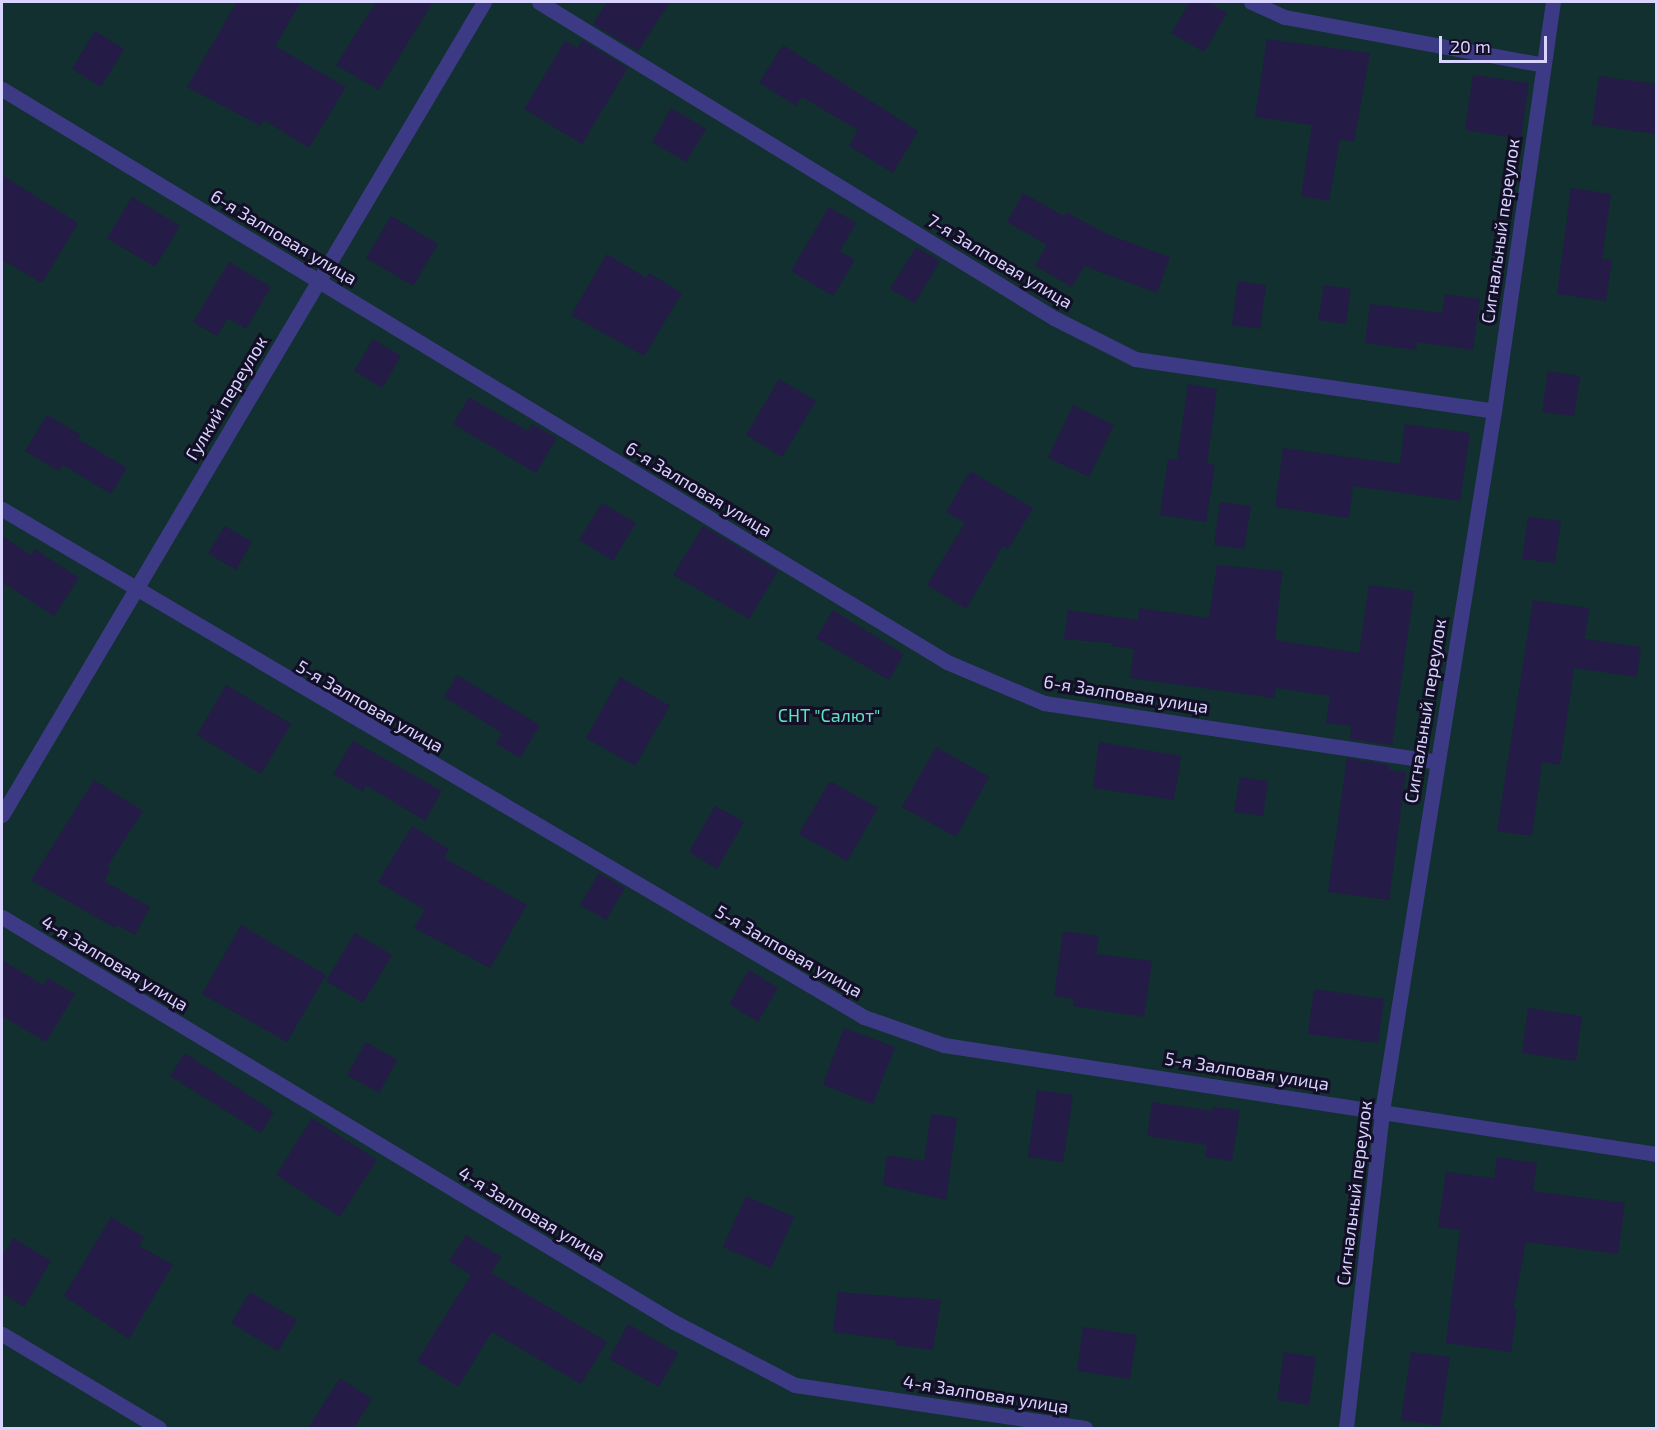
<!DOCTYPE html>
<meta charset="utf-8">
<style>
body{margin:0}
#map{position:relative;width:1658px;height:1430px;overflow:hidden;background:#130f26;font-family:"Exo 2",sans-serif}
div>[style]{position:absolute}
.green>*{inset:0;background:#12302f}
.building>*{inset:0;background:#241b47}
.minor>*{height:15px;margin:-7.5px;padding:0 7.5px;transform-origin:7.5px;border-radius:7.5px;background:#3d3a85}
span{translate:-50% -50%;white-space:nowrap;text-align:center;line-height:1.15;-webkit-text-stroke:6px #130f26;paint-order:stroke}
.street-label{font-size:18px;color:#d9d4ff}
.park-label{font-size:18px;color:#5fe0c0}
.frame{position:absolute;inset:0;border:3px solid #d9d4ff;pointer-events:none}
.scale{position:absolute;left:1439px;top:36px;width:108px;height:27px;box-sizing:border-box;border:3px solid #d9d4ff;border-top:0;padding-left:8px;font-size:18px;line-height:21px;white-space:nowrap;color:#d9d4ff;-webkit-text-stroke:4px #130f26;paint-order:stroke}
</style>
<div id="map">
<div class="green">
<div style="clip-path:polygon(2px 2px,1656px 2px,1656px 1428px,2px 1428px)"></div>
</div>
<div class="building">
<div style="clip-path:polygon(237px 2px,301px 2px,275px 46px,346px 87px,309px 148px,264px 120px,261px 126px,187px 87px)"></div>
<div style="clip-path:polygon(376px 2px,433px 2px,379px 90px,336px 65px)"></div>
<div style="clip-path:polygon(607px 2px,670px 2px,638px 51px,593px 24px)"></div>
<div style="clip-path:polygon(1190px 2px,1208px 2px,1227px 13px,1204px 52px,1171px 33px)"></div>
<div style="clip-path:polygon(95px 31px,124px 49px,101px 87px,72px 69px)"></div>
<div style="clip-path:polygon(1267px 39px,1370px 53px,1354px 142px,1340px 139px,1329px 201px,1301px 196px,1312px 125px,1255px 117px)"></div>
<div style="clip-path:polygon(582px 40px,628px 68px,582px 144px,524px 109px,565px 41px,577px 48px)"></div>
<div style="clip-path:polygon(783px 45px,918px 131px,893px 173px,849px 146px,858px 130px,802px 97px,796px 106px,759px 83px)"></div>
<div style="clip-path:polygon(1473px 75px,1529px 83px,1521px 139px,1465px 130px)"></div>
<div style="clip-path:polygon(1599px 76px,1656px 84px,1656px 134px,1592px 125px)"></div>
<div style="clip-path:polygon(671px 108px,706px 129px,686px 162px,652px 142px)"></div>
<div style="clip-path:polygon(2px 175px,78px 223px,42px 283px,2px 260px)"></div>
<div style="clip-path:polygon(1571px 188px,1611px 194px,1602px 259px,1612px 260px,1606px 301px,1557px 294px)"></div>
<div style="clip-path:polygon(1023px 193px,1064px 216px,1066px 212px,1109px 235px,1170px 257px,1157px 293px,1084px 266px,1072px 287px,1035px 266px,1047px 245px,1007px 222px)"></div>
<div style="clip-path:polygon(132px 197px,180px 226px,155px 267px,107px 238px)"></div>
<div style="clip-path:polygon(829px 207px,856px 223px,840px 251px,855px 260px,833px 296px,791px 271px)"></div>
<div style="clip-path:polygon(391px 216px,438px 244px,413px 286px,366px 258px)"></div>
<div style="clip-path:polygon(916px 247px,940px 261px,915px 303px,890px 289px)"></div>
<div style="clip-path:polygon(607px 254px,646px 278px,649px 273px,682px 293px,644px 356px,571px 315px)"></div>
<div style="clip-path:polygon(229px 262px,271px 287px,246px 329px,228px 318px,217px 336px,193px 322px)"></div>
<div style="clip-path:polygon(1238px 281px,1266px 285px,1260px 329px,1232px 325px)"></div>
<div style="clip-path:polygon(1324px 285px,1351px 289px,1346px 324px,1318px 320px)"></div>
<div style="clip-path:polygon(1445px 294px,1480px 299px,1473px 350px,1417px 342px,1416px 350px,1365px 343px,1370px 304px,1442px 313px)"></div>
<div style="clip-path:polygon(373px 339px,401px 356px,382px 388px,354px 371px)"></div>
<div style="clip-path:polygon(1548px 371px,1580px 376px,1574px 416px,1542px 412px)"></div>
<div style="clip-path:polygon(779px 379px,816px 401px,782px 457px,746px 435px)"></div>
<div style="clip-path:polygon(1188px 384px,1217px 389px,1207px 464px,1215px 465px,1206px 522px,1160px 515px,1168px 459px,1177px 460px)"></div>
<div style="clip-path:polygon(469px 397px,528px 431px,532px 424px,557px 438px,536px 473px,453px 424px)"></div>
<div style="clip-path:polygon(1073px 405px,1114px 425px,1089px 477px,1048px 458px)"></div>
<div style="clip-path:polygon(47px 415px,81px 435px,78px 439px,127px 468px,111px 494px,63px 465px,59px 471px,25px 451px)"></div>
<div style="clip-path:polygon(1405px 424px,1470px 433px,1460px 501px,1353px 486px,1349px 518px,1275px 507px,1283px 448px,1400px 464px)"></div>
<div style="clip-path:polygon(970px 471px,1033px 508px,1008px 549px,1003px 546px,966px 609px,927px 585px,965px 523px,946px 512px)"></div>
<div style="clip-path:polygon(1220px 502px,1251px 506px,1244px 549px,1214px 545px)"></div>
<div style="clip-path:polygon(602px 503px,636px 523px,613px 561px,579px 540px)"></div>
<div style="clip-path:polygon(1528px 517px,1561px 521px,1555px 563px,1522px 559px)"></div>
<div style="clip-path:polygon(225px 526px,252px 542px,236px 570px,208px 553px)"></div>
<div style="clip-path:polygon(703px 526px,778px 571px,749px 619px,673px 575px)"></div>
<div style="clip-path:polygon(2px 536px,31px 555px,35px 549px,79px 578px,54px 616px,2px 582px)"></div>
<div style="clip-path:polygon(1217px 565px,1282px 571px,1275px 640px,1359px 653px,1369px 585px,1414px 591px,1392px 745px,1350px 739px,1351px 726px,1326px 723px,1330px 696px,1276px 688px,1274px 698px,1130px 678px,1134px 649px,1112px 646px,1113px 643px,1064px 639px,1068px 610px,1138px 620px,1139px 608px,1209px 618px)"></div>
<div style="clip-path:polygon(1533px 600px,1589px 608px,1585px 639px,1641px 647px,1637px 677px,1574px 668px,1560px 765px,1542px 762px,1532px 836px,1497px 831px)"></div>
<div style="clip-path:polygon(833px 610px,904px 654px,889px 680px,816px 638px)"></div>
<div style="clip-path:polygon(457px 675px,540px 725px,520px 758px,496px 744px,502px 733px,444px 697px)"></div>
<div style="clip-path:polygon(620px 677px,670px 706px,635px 766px,586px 738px)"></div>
<div style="clip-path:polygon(226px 685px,291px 724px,261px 774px,197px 735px)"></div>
<div style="clip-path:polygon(353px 741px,442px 791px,425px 821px,366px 785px,363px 792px,333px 774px)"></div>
<div style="clip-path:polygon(1099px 742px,1181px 756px,1174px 800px,1093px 788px)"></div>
<div style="clip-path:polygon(936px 747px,989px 777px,956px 837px,902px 807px)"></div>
<div style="clip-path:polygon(1347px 758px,1389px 765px,1389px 770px,1406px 772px,1389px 900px,1328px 892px)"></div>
<div style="clip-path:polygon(1240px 777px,1268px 781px,1263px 816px,1234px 812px)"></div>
<div style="clip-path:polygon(94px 780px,143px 811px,107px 867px,111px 869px,104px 881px,150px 907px,135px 935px,117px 925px,115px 928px,31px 880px)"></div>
<div style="clip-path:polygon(830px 781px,878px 808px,847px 861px,799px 834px)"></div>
<div style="clip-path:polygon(715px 806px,744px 822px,717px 869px,689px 852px)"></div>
<div style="clip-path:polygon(412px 826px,449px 849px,444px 858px,527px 905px,490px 968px,414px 928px,425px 910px,378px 882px)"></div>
<div style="clip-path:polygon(599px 873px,625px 888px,606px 920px,580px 905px)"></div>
<div style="clip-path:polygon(241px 925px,326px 975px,287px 1042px,202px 994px)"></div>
<div style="clip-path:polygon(1063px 931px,1099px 936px,1096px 954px,1152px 961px,1144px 1017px,1073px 1006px,1074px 999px,1054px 996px)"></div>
<div style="clip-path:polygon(355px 933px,392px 955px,363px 1003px,326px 981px)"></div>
<div style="clip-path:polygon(2px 960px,43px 985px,48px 978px,75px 994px,46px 1042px,2px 1016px)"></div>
<div style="clip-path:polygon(749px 970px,778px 988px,758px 1022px,729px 1004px)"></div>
<div style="clip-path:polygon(1314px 989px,1384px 999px,1378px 1043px,1308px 1034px)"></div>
<div style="clip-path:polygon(1528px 1008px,1582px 1016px,1576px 1061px,1522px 1053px)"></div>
<div style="clip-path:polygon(844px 1028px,895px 1047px,873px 1104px,823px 1085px)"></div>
<div style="clip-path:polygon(366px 1042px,397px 1060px,379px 1093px,347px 1075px)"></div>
<div style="clip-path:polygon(185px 1053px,274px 1112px,261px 1133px,170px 1076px)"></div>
<div style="clip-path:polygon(1037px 1090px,1073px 1095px,1063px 1162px,1028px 1157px)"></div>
<div style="clip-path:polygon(1152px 1102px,1212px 1111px,1213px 1107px,1240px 1110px,1232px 1161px,1205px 1157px,1207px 1145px,1147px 1136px)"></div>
<div style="clip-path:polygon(931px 1114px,957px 1118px,946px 1200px,883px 1185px,887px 1155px,924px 1161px)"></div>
<div style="clip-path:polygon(312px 1118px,377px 1160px,340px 1217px,276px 1175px)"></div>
<div style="clip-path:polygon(1497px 1157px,1537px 1163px,1533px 1191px,1625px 1203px,1618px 1254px,1526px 1242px,1513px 1309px,1517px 1309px,1511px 1352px,1446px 1343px,1460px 1230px,1438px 1227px,1446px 1172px,1494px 1178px)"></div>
<div style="clip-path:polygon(746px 1196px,794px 1217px,771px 1268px,723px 1247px)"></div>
<div style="clip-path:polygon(111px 1217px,144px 1237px,139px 1246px,173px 1265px,129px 1339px,64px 1296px)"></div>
<div style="clip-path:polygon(466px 1235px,501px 1257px,491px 1273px,607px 1342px,581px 1384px,492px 1332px,458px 1387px,417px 1361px,471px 1275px,449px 1261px)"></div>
<div style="clip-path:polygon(13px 1238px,51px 1261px,24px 1307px,2px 1293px,2px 1257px)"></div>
<div style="clip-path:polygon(250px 1292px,297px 1320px,278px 1351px,231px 1323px)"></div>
<div style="clip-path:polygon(838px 1292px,941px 1300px,933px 1350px,895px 1345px,895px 1340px,833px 1332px)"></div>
<div style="clip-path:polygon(628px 1324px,678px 1353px,659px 1387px,609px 1359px)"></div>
<div style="clip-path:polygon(1083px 1327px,1137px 1335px,1130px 1379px,1077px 1371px)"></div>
<div style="clip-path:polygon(1284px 1352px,1316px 1357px,1309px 1405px,1277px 1400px)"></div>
<div style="clip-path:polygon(1411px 1352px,1450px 1357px,1440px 1426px,1401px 1420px)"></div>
<div style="clip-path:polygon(340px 1378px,372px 1399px,354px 1428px,308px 1428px)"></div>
</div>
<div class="minor">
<div style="left:539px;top:2px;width:604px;rotate:31.53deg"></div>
<div style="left:1054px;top:318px;width:91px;rotate:26.8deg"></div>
<div style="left:1135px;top:359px;width:363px;rotate:8.2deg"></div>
<div style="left:1251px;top:2px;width:37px;rotate:24deg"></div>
<div style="left:1285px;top:17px;width:262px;rotate:10.5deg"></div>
<div style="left:2px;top:89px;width:1105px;rotate:31.23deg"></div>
<div style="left:947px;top:662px;width:105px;rotate:22.9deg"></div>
<div style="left:1044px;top:703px;width:397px;rotate:8.5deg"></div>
<div style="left:2px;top:509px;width:1001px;rotate:30.51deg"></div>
<div style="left:864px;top:1017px;width:85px;rotate:19.3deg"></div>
<div style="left:944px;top:1045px;width:720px;rotate:8.7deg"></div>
<div style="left:2px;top:815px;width:945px;rotate:-59.34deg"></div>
<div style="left:2px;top:917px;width:785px;rotate:31.08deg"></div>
<div style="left:674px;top:1322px;width:136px;rotate:27.5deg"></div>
<div style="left:795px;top:1385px;width:293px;rotate:8.4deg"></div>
<div style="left:2px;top:1334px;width:183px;rotate:30.9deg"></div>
<div style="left:1346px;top:1428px;width:319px;rotate:-83.5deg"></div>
<div style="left:1382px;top:1111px;width:709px;rotate:-80.91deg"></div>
<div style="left:1494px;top:411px;width:413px;rotate:-81.8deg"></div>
</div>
<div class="street-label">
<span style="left:1500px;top:231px;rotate:-82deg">Сигнальный переулок</span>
<span style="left:284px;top:237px;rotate:31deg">6-я Залповая улица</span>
<span style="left:1000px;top:261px;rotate:31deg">7-я Залповая улица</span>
<span style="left:226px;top:398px;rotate:-59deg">Гулкий переулок</span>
<span style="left:699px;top:489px;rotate:31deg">6-я Залповая улица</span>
<span style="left:1126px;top:694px;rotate:9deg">6-я Залповая улица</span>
<span style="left:370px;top:706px;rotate:30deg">5-я Залповая улица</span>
<span style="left:1425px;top:711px;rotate:-81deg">Сигнальный переулок</span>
<span style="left:789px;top:951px;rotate:30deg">5-я Залповая улица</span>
<span style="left:115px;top:963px;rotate:31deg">4-я Залповая улица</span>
<span style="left:1247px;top:1071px;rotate:9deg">5-я Залповая улица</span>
<span style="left:1354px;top:1193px;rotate:-83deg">Сигнальный переулок</span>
<span style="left:532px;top:1214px;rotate:31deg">4-я Залповая улица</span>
<span style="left:986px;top:1394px;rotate:9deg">4-я Залповая улица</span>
</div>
<div class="park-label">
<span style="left:829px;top:715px">СНТ "Салют"</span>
</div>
<div class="frame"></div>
<div class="scale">20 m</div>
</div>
